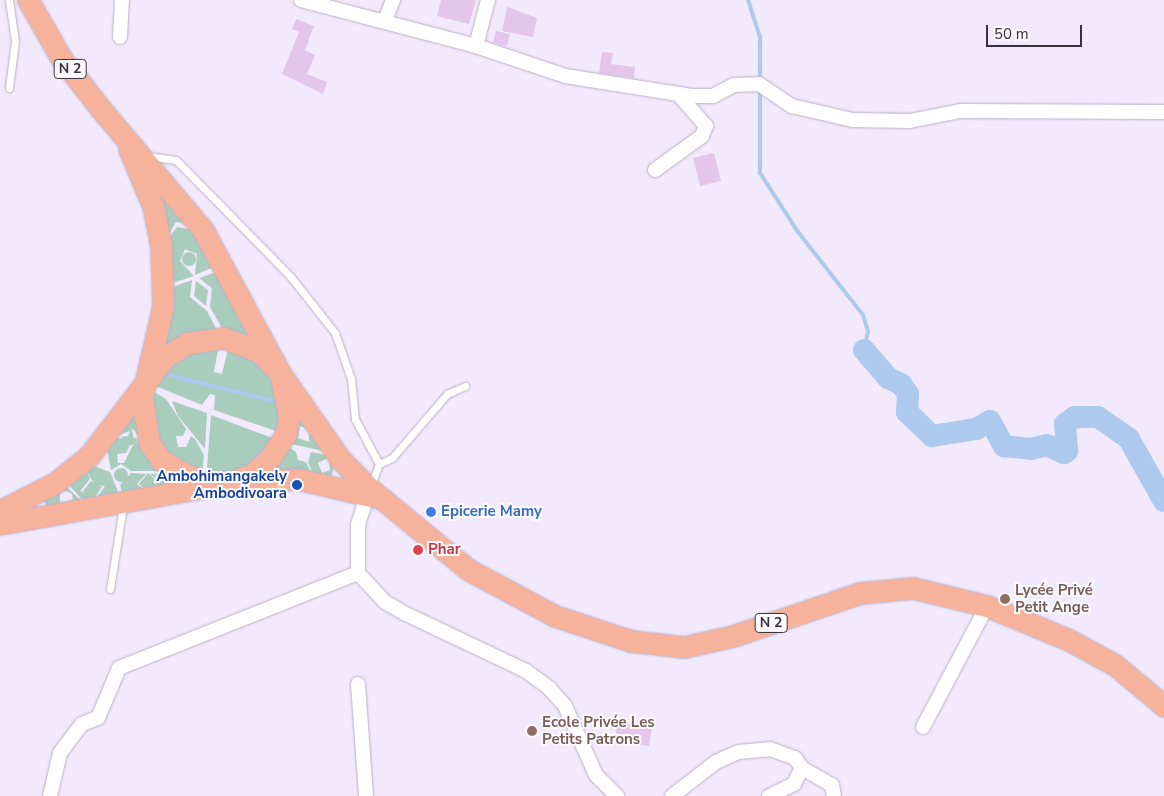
<!DOCTYPE html>
<meta charset="utf-8">
<style>
body{margin:0}
#map{position:relative;width:1164px;height:796px;overflow:hidden;background:#f2e9fd;font-family:"Nunito Sans",sans-serif}
div>[style]{position:absolute}
.green>*{inset:0;background:#a9cdbc}
.round{border-radius:50%}
.stream>*{height:4px;margin:-2px;padding:0 2px;transform-origin:2px;border-radius:2px;background:#adc9ed}
.river>*{height:22px;margin:-11px;padding:0 11px;transform-origin:11px;border-radius:11px;background:#adc9ed}
.building>*{inset:0;background:#e4c6ea}
.roads{filter:drop-shadow(0 0 1px #bab0c7) drop-shadow(0 0 1px #bab0c7)}
.lane>*{height:7px;margin:-3.5px;padding:0 3.5px;transform-origin:3.5px;border-radius:3.5px;background:#fff}
.street>*{height:14px;margin:-7px;padding:0 7px;transform-origin:7px;border-radius:7px;background:#fff}
.primary>*{height:21px;margin:-10.5px;padding:0 10.5px;transform-origin:10.5px;border-radius:10.5px;background:#f6b29a}
.dots>*{width:14px;height:14px;translate:-50% -50%;box-sizing:border-box;border:2px solid #fcfaff;border-radius:50%}
span{translate:-50% -50%;white-space:nowrap;text-align:center;line-height:1.15;-webkit-text-stroke:4px #fcfaff;paint-order:stroke}
.shield-label span{padding:1px 4px;background:#fcfaff;border:1px solid;border-radius:4px;-webkit-text-stroke-width:0}
.shield-label{font-size:14px;color:#36323c;font-weight:700}
.transit-label{font-size:15px;color:#164399;font-weight:700}
.right{translate:-100% -50%;text-align:right}
.shop-label{font-size:15px;color:#366cbe;font-weight:700}
.left{translate:0 -50%;text-align:left}
.health-label{font-size:15px;color:#be3a42;font-weight:700}
.education-label{font-size:15px;color:#785e54;font-weight:700}
.scale{position:absolute;left:986px;top:25px;width:96px;height:22px;box-sizing:border-box;border:2px solid #36323c;border-top:0;padding-left:6px;font-size:15px;line-height:18px;white-space:nowrap;color:#36323c;-webkit-text-stroke:4px #fcfaff;paint-order:stroke}
</style>
<div id="map">
<div class="green">
<div style="clip-path:polygon(151px 175px,189px 224px,176px 222px,167px 237px)"></div>
<div style="clip-path:polygon(177px 227px,194px 230px,216px 266px,195px 275px,197px 254px,185px 249px,180px 261px,194px 276px,170px 284px,168px 239px)"></div>
<div class="round" style="left:182px;top:252px;width:14px;height:14px"></div>
<div style="clip-path:polygon(219px 271px,257px 341px,223px 330px,210px 307px,212px 288px,199px 278px)"></div>
<div style="clip-path:polygon(192px 280px,190px 297px,207px 311px,217px 330px,160px 351px,170px 288px)"></div>
<div style="clip-path:polygon(196px 281px,208px 290px,206px 306px,194px 296px)"></div>
<div style="clip-path:polygon(219px 343px,214px 372px,222px 374px,229px 345px,267px 370px,280px 394px,279px 432px,214px 410px,215px 395px,210px 394px,202px 405px,153px 385px,177px 355px)"></div>
<div style="clip-path:polygon(151px 390px,166px 399px,186px 429px,183px 436px,176px 436px,178px 447px,186px 447px,191px 436px,195px 439px,204px 455px,202px 474px,159px 447px)"></div>
<div style="clip-path:polygon(172px 401px,207px 413px,205px 449px,178px 416px)"></div>
<div style="clip-path:polygon(295px 405px,308px 429px,300px 426px,298px 438px,309px 442px,309px 429px,328px 452px,287px 443px)"></div>
<div style="clip-path:polygon(136px 408px,142px 440px,132px 428px,133px 437px,139px 440px,130px 446px,121px 437px,128px 436px,130px 431px,116px 436px)"></div>
<div style="clip-path:polygon(211px 415px,275px 439px,253px 467px,211px 476px,207px 468px)"></div>
<div style="clip-path:polygon(115px 437px,127px 440px,129px 447px,126px 453px,117px 454px,118px 463px,124px 463px,134px 443px,142px 441px,166px 471px,131px 471px,121px 464px,111px 470px,107px 448px)"></div>
<div style="clip-path:polygon(286px 445px,296px 452px,298px 460px,306px 462px,312px 475px,264px 472px)"></div>
<div style="clip-path:polygon(311px 452px,331px 456px,318px 463px,322px 473px,330px 470px,329px 460px,336px 463px,331px 477px,314px 476px,308px 462px)"></div>
<div style="clip-path:polygon(91px 465px,110px 472px,121px 499px,87px 505px,68px 484px,86px 469px,90px 479px,80px 491px,90px 494px,94px 502px,105px 486px,96px 485px,91px 479px,86px 469px)"></div>
<div class="round" style="left:114px;top:468px;width:14px;height:14px"></div>
<div style="clip-path:polygon(131px 473px,146px 474px,137px 484px,148px 493px,124px 498px,120px 485px)"></div>
<div style="clip-path:polygon(148px 473px,157px 481px,149px 492px,139px 484px)"></div>
<div style="clip-path:polygon(150px 474px,168px 474px,191px 485px,152px 487px,159px 481px)"></div>
<div style="clip-path:polygon(91px 481px,102px 487px,93px 500px,83px 491px)"></div>
<div style="clip-path:polygon(66px 486px,85px 505px,47px 511px,44px 500px,60px 490px,60px 503px,73px 500px,72px 494px,61px 489px)"></div>
</div>
<div class="stream">
<div style="left:748px;top:0;width:38px;rotate:72deg"></div>
<div style="left:760px;top:36px;width:137px;rotate:90deg"></div>
<div style="left:760px;top:173px;width:70px;rotate:57.2deg"></div>
<div style="left:798px;top:232px;width:105px;rotate:51.9deg"></div>
<div style="left:863px;top:315px;width:17px;rotate:73deg"></div>
<div style="left:868px;top:331px;width:19px;rotate:102deg"></div>
<div style="left:169px;top:375px;width:108px;rotate:13.9deg"></div>
</div>
<div class="river">
<div style="left:864px;top:350px;width:37px;rotate:49deg"></div>
<div style="left:888px;top:378px;width:14px;rotate:25deg"></div>
<div style="left:901px;top:384px;width:12px;rotate:55deg"></div>
<div style="left:908px;top:394px;width:18px;rotate:93deg"></div>
<div style="left:907px;top:412px;width:35px;rotate:44deg"></div>
<div style="left:932px;top:436px;width:45px;rotate:-9deg"></div>
<div style="left:976px;top:429px;width:16px;rotate:-30deg"></div>
<div style="left:990px;top:421px;width:29px;rotate:61deg"></div>
<div style="left:1004px;top:446px;width:27px;rotate:6deg"></div>
<div style="left:1031px;top:449px;width:16px;rotate:-14deg"></div>
<div style="left:1047px;top:445px;width:19px;rotate:25deg"></div>
<div style="left:1064px;top:453px;width:4px;rotate:-34deg"></div>
<div style="left:1067px;top:451px;width:27px;rotate:-94deg"></div>
<div style="left:1065px;top:424px;width:12px;rotate:-35deg"></div>
<div style="left:1075px;top:417px;width:23px"></div>
<div style="left:1098px;top:417px;width:38px;rotate:35deg"></div>
<div style="left:1129px;top:439px;width:71px;rotate:60.6deg"></div>
</div>
<div class="building">
<div style="clip-path:polygon(441px 0,476px 0,469px 24px,437px 16px)"></div>
<div style="clip-path:polygon(507px 7px,537px 18px,533px 37px,502px 31px)"></div>
<div style="clip-path:polygon(296px 19px,314px 26px,305px 50px,315px 55px,307px 74px,327px 82px,323px 94px,282px 74px,299px 32px,292px 29px)"></div>
<div style="clip-path:polygon(496px 31px,510px 34px,507px 46px,493px 43px)"></div>
<div style="clip-path:polygon(602px 52px,613px 53px,611px 64px,635px 67px,634px 78px,599px 73px)"></div>
<div style="clip-path:polygon(714px 153px,721px 181px,700px 186px,693px 158px)"></div>
<div style="clip-path:polygon(617px 722px,652px 727px,649px 746px,615px 742px)"></div>
</div>
<div class="roads">
<div class="lane">
<div style="left:9px;top:88px;width:47px;rotate:-82.7deg"></div>
<div style="left:15px;top:41px;width:41px;rotate:-98.3deg"></div>
<div style="left:147px;top:156px;width:29px;rotate:8deg"></div>
<div style="left:176px;top:160px;width:163px;rotate:45.5deg"></div>
<div style="left:290px;top:276px;width:73px;rotate:51.7deg"></div>
<div style="left:335px;top:333px;width:49px;rotate:70.8deg"></div>
<div style="left:351px;top:379px;width:40px;rotate:84.3deg"></div>
<div style="left:355px;top:419px;width:51px;rotate:61.9deg"></div>
<div style="left:379px;top:464px;width:25px;rotate:111deg"></div>
<div style="left:379px;top:464px;width:14px;rotate:-25deg"></div>
<div style="left:392px;top:458px;width:84px;rotate:-49.3deg"></div>
<div style="left:447px;top:394px;width:20px;rotate:-24deg"></div>
<div style="left:110px;top:589px;width:84px;rotate:-81.1deg"></div>
</div>
<div class="street">
<div style="left:301px;top:0;width:181px;rotate:14.7deg"></div>
<div style="left:476px;top:46px;width:94px;rotate:18.6deg"></div>
<div style="left:565px;top:76px;width:128px;rotate:9deg"></div>
<div style="left:691px;top:96px;width:22px"></div>
<div style="left:713px;top:96px;width:24px;rotate:-28deg"></div>
<div style="left:734px;top:85px;width:25px;rotate:-2deg"></div>
<div style="left:759px;top:84px;width:40px;rotate:34deg"></div>
<div style="left:792px;top:106px;width:62px;rotate:13.1deg"></div>
<div style="left:852px;top:120px;width:58px;rotate:1deg"></div>
<div style="left:910px;top:121px;width:51px;rotate:-11.3deg"></div>
<div style="left:960px;top:111px;width:204px;rotate:0.3deg"></div>
<div style="left:385px;top:20px;width:22px;rotate:-68deg"></div>
<div style="left:120px;top:37px;width:37px;rotate:-87deg"></div>
<div style="left:476px;top:46px;width:48px;rotate:-75.4deg"></div>
<div style="left:655px;top:170px;width:58px;rotate:-35.9deg"></div>
<div style="left:702px;top:136px;width:11px;rotate:-68deg"></div>
<div style="left:706px;top:126px;width:43px;rotate:-131.2deg"></div>
<div style="left:369px;top:489px;width:37px;rotate:107deg"></div>
<div style="left:358px;top:524px;width:49px;rotate:90deg"></div>
<div style="left:358px;top:573px;width:40px;rotate:47deg"></div>
<div style="left:385px;top:602px;width:24px;rotate:30deg"></div>
<div style="left:406px;top:614px;width:133px;rotate:25.4deg"></div>
<div style="left:526px;top:671px;width:29px;rotate:36deg"></div>
<div style="left:549px;top:688px;width:24px;rotate:48deg"></div>
<div style="left:565px;top:706px;width:76px;rotate:65.8deg"></div>
<div style="left:596px;top:775px;width:30px;rotate:45deg"></div>
<div style="left:358px;top:684px;width:112px;rotate:85.9deg"></div>
<div style="left:923px;top:727px;width:137px;rotate:-62.1deg"></div>
<div style="left:802px;top:768px;width:34px;rotate:30deg"></div>
<div style="left:832px;top:785px;width:11px;rotate:80deg"></div>
<div style="left:50px;top:796px;width:44px;rotate:-76.9deg"></div>
<div style="left:60px;top:753px;width:36px;rotate:-53deg"></div>
<div style="left:82px;top:724px;width:17px;rotate:-21deg"></div>
<div style="left:98px;top:718px;width:54px;rotate:-67.2deg"></div>
<div style="left:119px;top:668px;width:257px;rotate:-21.7deg"></div>
<div style="left:672px;top:796px;width:56px;rotate:-37.7deg"></div>
<div style="left:716px;top:762px;width:24px;rotate:-24deg"></div>
<div style="left:738px;top:752px;width:32px;rotate:-5deg"></div>
<div style="left:770px;top:749px;width:27px;rotate:20deg"></div>
<div style="left:795px;top:758px;width:12px;rotate:55deg"></div>
<div style="left:802px;top:768px;width:18px;rotate:117deg"></div>
<div style="left:794px;top:784px;width:28px;rotate:154deg"></div>
</div>
<div class="primary">
<div style="left:129px;top:149px;width:62px;rotate:67.2deg"></div>
<div style="left:153px;top:206px;width:41px;rotate:78.7deg"></div>
<div style="left:161px;top:246px;width:60px;rotate:88.1deg"></div>
<div style="left:163px;top:306px;width:93px;rotate:103deg"></div>
<div style="left:142px;top:397px;width:46px;rotate:81.2deg"></div>
<div style="left:149px;top:442px;width:23px;rotate:56deg"></div>
<div style="left:162px;top:461px;width:46px;rotate:28.8deg"></div>
<div style="left:202px;top:483px;width:96px;rotate:-2.4deg"></div>
<div style="left:298px;top:479px;width:79px;rotate:13.2deg"></div>
<div style="left:0;top:511px;width:62px;rotate:-27deg"></div>
<div style="left:55px;top:483px;width:43px;rotate:-38.5deg"></div>
<div style="left:89px;top:456px;width:125px;rotate:-52.5deg"></div>
<div style="left:165px;top:357px;width:26px;rotate:-32deg"></div>
<div style="left:187px;top:343px;width:37px;rotate:-8deg"></div>
<div style="left:224px;top:338px;width:36px;rotate:21deg"></div>
<div style="left:258px;top:351px;width:31px;rotate:45deg"></div>
<div style="left:280px;top:373px;width:105px;rotate:55.1deg"></div>
<div style="left:340px;top:459px;width:41px;rotate:45deg"></div>
<div style="left:369px;top:488px;width:129px;rotate:39.4deg"></div>
<div style="left:469px;top:570px;width:98px;rotate:28.1deg"></div>
<div style="left:555px;top:616px;width:80px;rotate:18.2deg"></div>
<div style="left:631px;top:641px;width:53px;rotate:6.5deg"></div>
<div style="left:684px;top:647px;width:50px;rotate:-12.7deg"></div>
<div style="left:733px;top:636px;width:134px;rotate:-18.7deg"></div>
<div style="left:860px;top:593px;width:53px;rotate:-5.4deg"></div>
<div style="left:913px;top:588px;width:76px;rotate:13.7deg"></div>
<div style="left:987px;top:606px;width:89px;rotate:22.5deg"></div>
<div style="left:1069px;top:640px;width:52px;rotate:28.5deg"></div>
<div style="left:1115px;top:665px;width:64px;rotate:39.9deg"></div>
<div style="left:0;top:524px;width:233px;rotate:-10.2deg"></div>
<div style="left:229px;top:483px;width:25px;rotate:-21deg"></div>
<div style="left:252px;top:474px;width:24px;rotate:-42deg"></div>
<div style="left:270px;top:458px;width:30px;rotate:-57deg"></div>
<div style="left:286px;top:433px;width:17px;rotate:-80deg"></div>
<div style="left:289px;top:416px;width:44px;rotate:-101.8deg"></div>
<div style="left:280px;top:373px;width:162px;rotate:-118.3deg"></div>
<div style="left:203px;top:230px;width:160px;rotate:-130.2deg"></div>
<div style="left:100px;top:108px;width:63px;rotate:-128deg"></div>
<div style="left:61px;top:58px;width:67px;rotate:-119.6deg"></div>
</div>
</div>
<div class="dots">
<div style="left:297px;top:485px;background:#1a4fb4"></div>
<div style="left:431px;top:512px;background:#3f7fe0"></div>
<div style="left:418px;top:550px;background:#e0444e"></div>
<div style="left:1005px;top:599px;background:#8d6e63"></div>
<div style="left:532px;top:731px;background:#8d6e63"></div>
</div>
<div class="shield-label">
<span style="left:70px;top:69px">N 2</span>
<span style="left:771px;top:623px">N 2</span>
</div>
<div class="transit-label">
<span class="right" style="left:287px;top:485px">Ambohimangakely<br>Ambodivoara</span>
</div>
<div class="shop-label">
<span class="left" style="left:441px;top:512px">Epicerie Mamy</span>
</div>
<div class="health-label">
<span class="left" style="left:428px;top:550px">Phar</span>
</div>
<div class="education-label">
<span class="left" style="left:1015px;top:599px">Lycée Privé<br>Petit Ange</span>
<span class="left" style="left:542px;top:731px">Ecole Privée Les<br>Petits Patrons</span>
</div>
<div class="scale">50 m</div>
</div>
